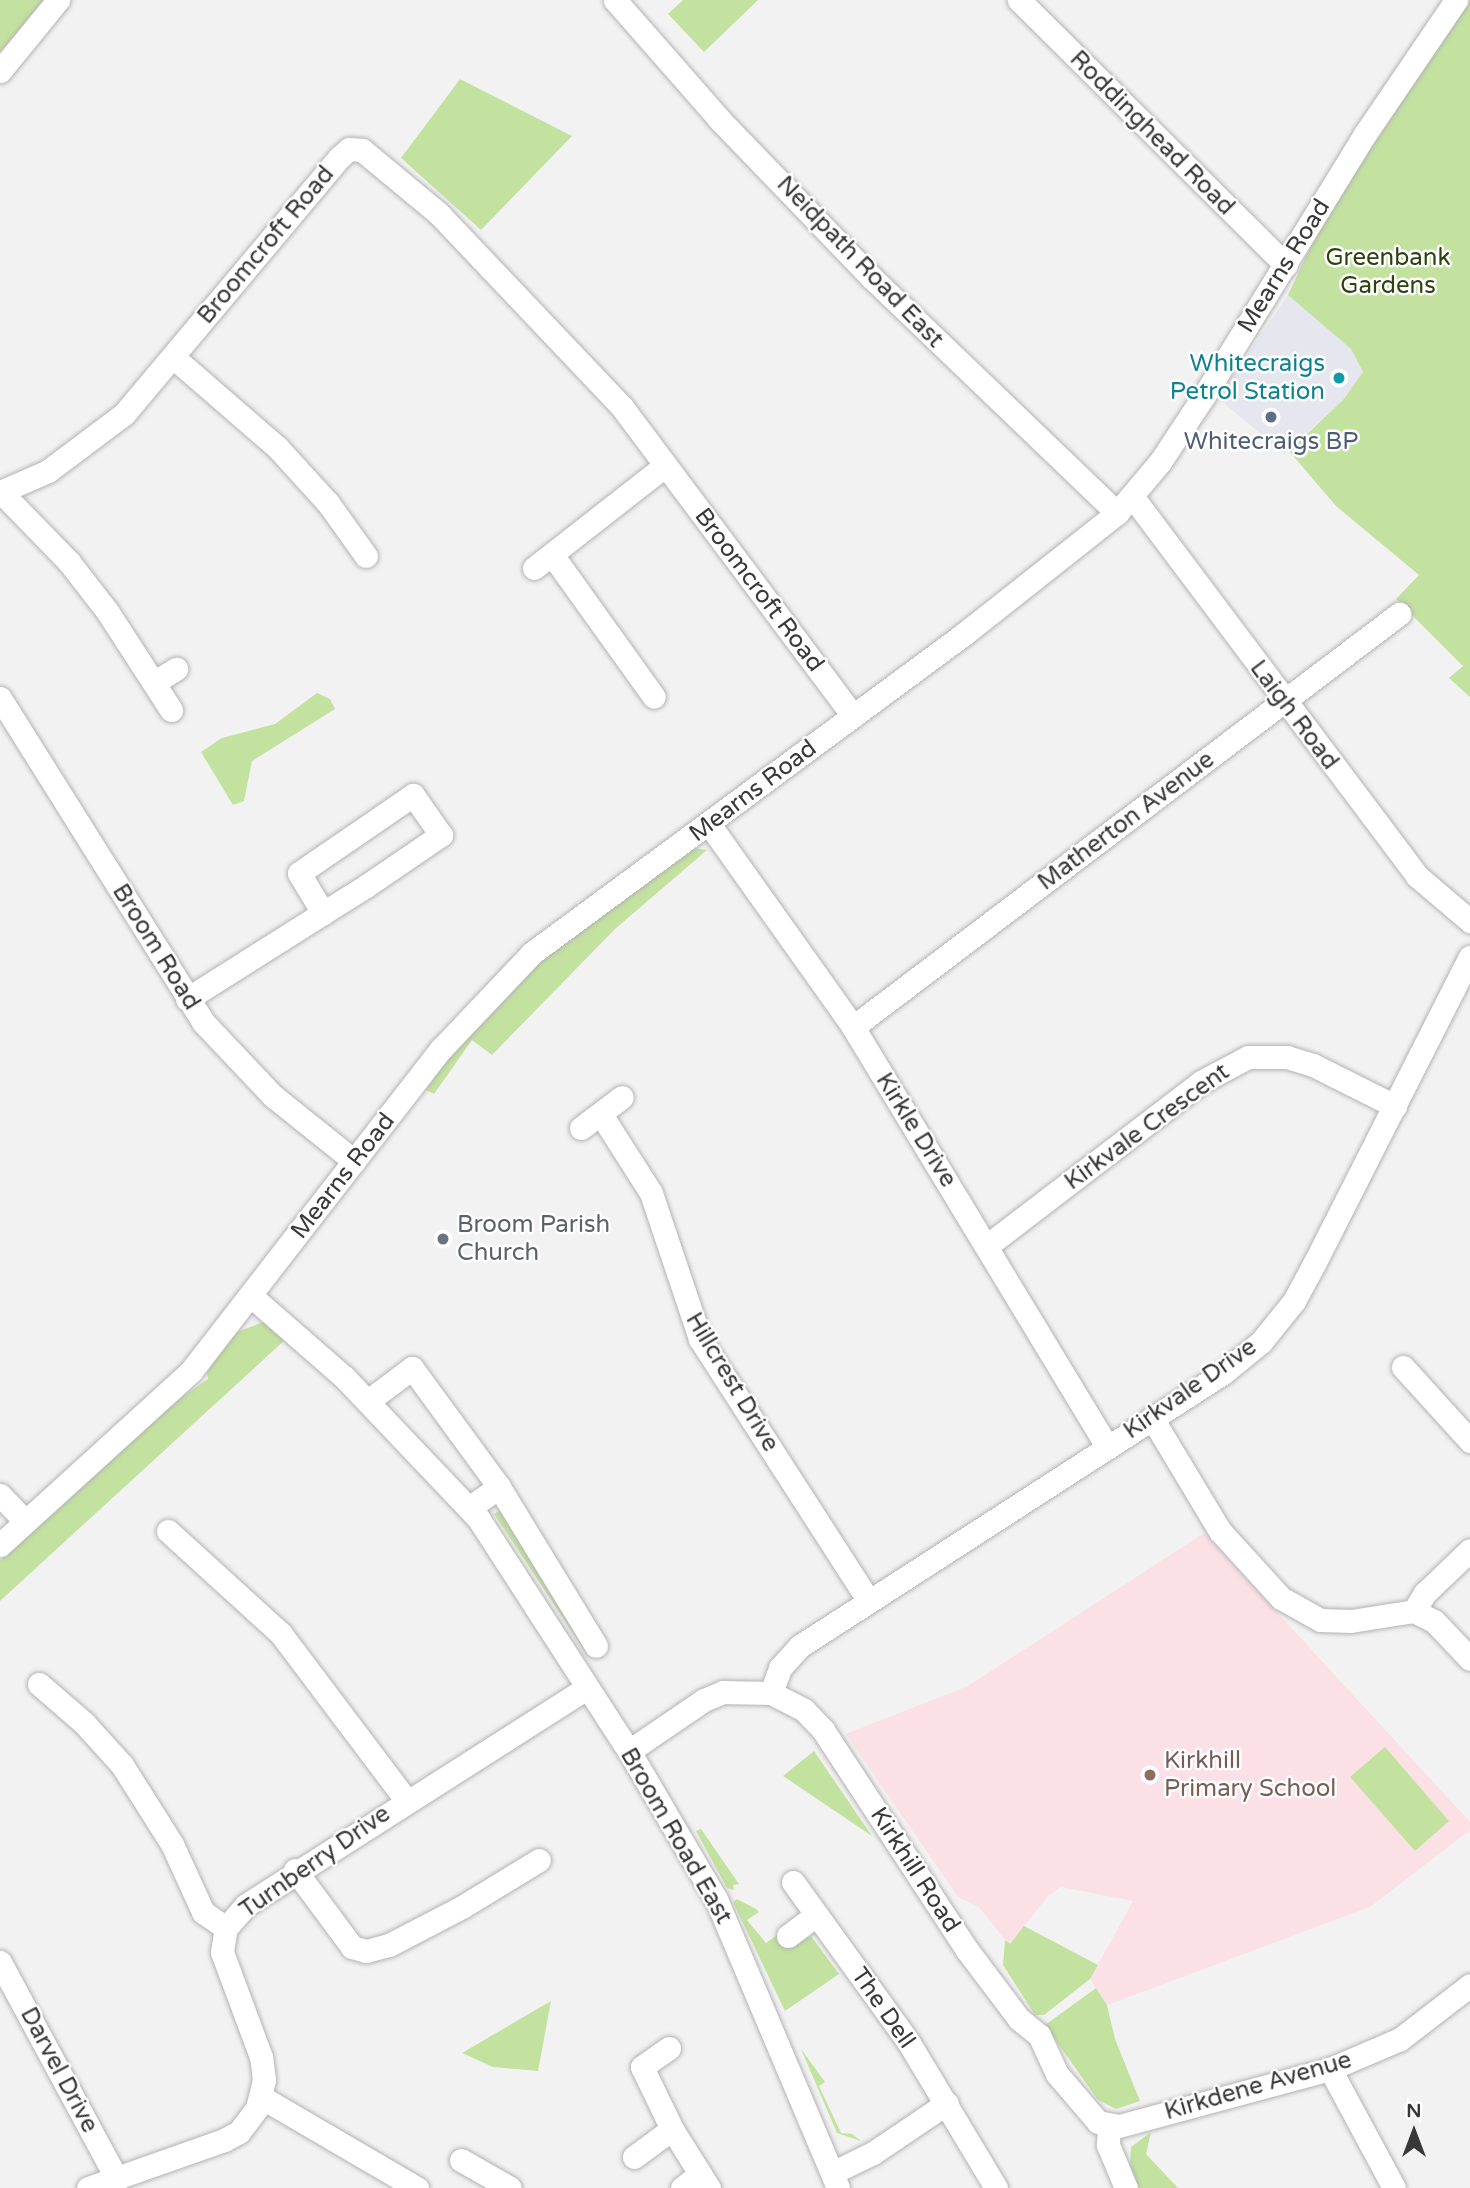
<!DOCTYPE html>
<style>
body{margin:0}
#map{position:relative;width:1470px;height:2188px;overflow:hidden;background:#f2f2f3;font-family:"Varela Round",sans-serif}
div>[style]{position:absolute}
.built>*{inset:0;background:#e6e6ef}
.education>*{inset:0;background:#fbe0e5}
.green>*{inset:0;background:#c3e2a0}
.roads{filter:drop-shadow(0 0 2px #b3b3b4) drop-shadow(0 0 2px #b3b3b4)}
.minor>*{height:23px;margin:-11.5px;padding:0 11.5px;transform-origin:11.5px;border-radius:11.5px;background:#fff}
.dots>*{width:19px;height:19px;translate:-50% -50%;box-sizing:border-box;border:4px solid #fff;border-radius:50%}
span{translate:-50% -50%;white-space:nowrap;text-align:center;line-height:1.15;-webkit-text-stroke:5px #fff;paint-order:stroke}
.street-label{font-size:24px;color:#383838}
.park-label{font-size:24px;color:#2e4210}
.culture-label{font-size:24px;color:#0d838f}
.right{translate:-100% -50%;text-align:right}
.service-label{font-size:24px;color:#4e5e75}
.worship-label{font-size:24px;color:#5b616d}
.left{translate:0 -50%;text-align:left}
.education-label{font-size:24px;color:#785e54}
.north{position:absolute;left:1379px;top:2097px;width:70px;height:70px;-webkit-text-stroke:5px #fff;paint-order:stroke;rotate:0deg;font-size:19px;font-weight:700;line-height:28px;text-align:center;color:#383838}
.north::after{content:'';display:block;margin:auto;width:24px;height:32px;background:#383838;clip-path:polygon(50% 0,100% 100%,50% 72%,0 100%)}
</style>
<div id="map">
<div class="built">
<div style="clip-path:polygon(1288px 295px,1351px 349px,1363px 372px,1343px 400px,1284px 454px,1218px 398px)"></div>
</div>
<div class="education">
<div style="clip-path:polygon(1204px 1533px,1470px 1822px,1470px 1830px,1370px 1907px,1107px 2005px,1090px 1979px,1133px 1901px,1061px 1887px,1049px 1895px,1009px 1945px,979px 1907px,958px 1897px,846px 1734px,968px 1686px)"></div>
</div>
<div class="green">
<div style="clip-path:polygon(0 0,45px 0,0 52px)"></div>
<div style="clip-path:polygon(683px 0,758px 0,704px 52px,668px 14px)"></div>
<div style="clip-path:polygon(1470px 0,1470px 697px,1449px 678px,1463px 666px,1396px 599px,1419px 575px,1336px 506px,1289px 451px,1343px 400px,1363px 372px,1351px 349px,1288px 295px,1323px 220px)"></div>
<div style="clip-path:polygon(460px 79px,572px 136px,481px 230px,401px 158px)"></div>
<div style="clip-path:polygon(317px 693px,330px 699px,335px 709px,252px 761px,244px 801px,233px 805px,201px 752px,222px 738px,275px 724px)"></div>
<div style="clip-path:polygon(692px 848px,707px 850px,615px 929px,492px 1055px,472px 1040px,434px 1094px,426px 1090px,448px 1056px,536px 963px)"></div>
<div style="clip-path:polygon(263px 1322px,287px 1338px,0 1601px,0 1561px,21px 1537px,167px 1408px,208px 1379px,207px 1373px,232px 1334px)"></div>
<div style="clip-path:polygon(504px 1508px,593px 1655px,589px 1657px,494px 1514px)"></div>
<div style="clip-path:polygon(1385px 1747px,1449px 1821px,1415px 1851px,1350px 1777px)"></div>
<div style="clip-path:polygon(814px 1751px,872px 1836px,783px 1776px)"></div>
<div style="clip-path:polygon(701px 1829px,739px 1884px,733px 1885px,734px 1890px,727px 1888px,696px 1831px)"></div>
<div style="clip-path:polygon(737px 1899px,756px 1909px,759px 1912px,747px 1920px,766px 1943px,781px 1932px,792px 1947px,811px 1936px,839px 1974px,785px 2011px,733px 1902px)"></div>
<div style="clip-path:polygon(1024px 1926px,1098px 1965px,1090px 1979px,1044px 2015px,1035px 2015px,1003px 1965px,1005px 1940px,1010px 1944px)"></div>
<div style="clip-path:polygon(1096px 1988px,1107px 2005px,1115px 2039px,1140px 2101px,1116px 2109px,1098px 2100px,1045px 2025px)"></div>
<div style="clip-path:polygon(551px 2001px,538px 2071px,493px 2067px,462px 2053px)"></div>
<div style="clip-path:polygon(801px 2049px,825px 2082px,819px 2086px,841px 2133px,852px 2134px,861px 2141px,837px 2133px)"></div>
<div style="clip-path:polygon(1151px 2132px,1146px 2154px,1178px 2188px,1137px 2188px,1130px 2163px,1131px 2147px)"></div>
</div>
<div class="roads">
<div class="minor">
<div style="left:615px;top:0;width:158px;rotate:48.8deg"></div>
<div style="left:719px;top:119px;width:219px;rotate:46.1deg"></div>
<div style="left:871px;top:277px;width:341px;rotate:43.8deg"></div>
<div style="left:1019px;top:0;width:376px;rotate:44.8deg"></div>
<div style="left:0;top:71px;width:92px;rotate:-50.8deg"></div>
<div style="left:173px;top:357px;width:138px;rotate:40.9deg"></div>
<div style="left:277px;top:447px;width:76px;rotate:47.7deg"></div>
<div style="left:328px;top:503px;width:65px;rotate:54.4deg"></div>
<div style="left:0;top:492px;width:52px;rotate:-23.6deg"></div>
<div style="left:48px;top:471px;width:95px;rotate:-36.9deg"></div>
<div style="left:124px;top:414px;width:336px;rotate:-50deg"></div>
<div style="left:340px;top:157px;width:12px;rotate:-42deg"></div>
<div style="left:349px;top:149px;width:13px;rotate:4deg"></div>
<div style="left:362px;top:150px;width:100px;rotate:39.7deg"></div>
<div style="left:439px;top:214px;width:266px;rotate:46.5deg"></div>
<div style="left:622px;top:407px;width:386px;rotate:53.2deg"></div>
<div style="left:1px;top:492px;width:98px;rotate:45.8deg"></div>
<div style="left:69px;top:562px;width:62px;rotate:52.2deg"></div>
<div style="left:107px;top:611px;width:118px;rotate:57.1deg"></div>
<div style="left:1132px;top:496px;width:475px;rotate:53.1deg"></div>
<div style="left:1417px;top:876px;width:70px;rotate:40.3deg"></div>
<div style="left:553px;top:556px;width:173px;rotate:54.4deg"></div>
<div style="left:534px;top:568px;width:167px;rotate:-38deg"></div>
<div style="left:155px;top:682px;width:25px;rotate:-32deg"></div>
<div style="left:0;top:698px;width:382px;rotate:57.9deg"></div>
<div style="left:203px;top:1022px;width:102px;rotate:46.6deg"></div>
<div style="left:273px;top:1096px;width:104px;rotate:38.7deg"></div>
<div style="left:709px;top:824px;width:249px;rotate:54.6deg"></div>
<div style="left:853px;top:1027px;width:490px;rotate:58.8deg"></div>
<div style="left:187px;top:999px;width:161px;rotate:-32.3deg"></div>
<div style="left:323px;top:913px;width:51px;rotate:-32.1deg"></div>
<div style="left:366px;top:886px;width:91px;rotate:-34.2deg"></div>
<div style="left:441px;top:835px;width:49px;rotate:-125deg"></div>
<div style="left:413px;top:795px;width:138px;rotate:145.6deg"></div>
<div style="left:299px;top:873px;width:47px;rotate:59deg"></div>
<div style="left:853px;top:1027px;width:685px;rotate:-37.1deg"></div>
<div style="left:602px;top:1116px;width:91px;rotate:57.5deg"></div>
<div style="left:651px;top:1193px;width:154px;rotate:71.4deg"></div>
<div style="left:700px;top:1339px;width:310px;rotate:57.2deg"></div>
<div style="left:581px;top:1128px;width:51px;rotate:-37.1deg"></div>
<div style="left:988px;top:1245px;width:268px;rotate:-37.4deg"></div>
<div style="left:1201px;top:1082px;width:53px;rotate:-28deg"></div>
<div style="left:1248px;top:1057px;width:39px"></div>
<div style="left:1287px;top:1057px;width:27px;rotate:17deg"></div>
<div style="left:1313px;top:1065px;width:92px;rotate:26.6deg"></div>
<div style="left:251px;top:1296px;width:123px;rotate:41.1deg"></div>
<div style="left:344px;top:1377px;width:195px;rotate:46.5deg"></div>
<div style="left:478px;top:1518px;width:278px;rotate:57.1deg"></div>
<div style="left:629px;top:1751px;width:172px;rotate:59.6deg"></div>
<div style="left:716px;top:1899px;width:314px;rotate:67.1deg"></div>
<div style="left:1403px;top:1367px;width:100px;rotate:47.8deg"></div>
<div style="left:368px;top:1401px;width:55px;rotate:-36.9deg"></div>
<div style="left:412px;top:1368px;width:147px;rotate:53.8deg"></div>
<div style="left:1152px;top:1418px;width:132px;rotate:59deg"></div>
<div style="left:1220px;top:1531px;width:91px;rotate:47.7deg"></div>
<div style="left:1281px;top:1598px;width:45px;rotate:29.4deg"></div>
<div style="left:1320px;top:1620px;width:31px;rotate:2deg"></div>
<div style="left:1351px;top:1621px;width:64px;rotate:-9deg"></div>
<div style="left:1414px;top:1611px;width:22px;rotate:27deg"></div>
<div style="left:1434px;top:1621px;width:52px;rotate:46.5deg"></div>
<div style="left:0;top:1495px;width:36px;rotate:46deg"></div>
<div style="left:469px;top:1508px;width:37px;rotate:-35deg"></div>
<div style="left:499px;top:1487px;width:186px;rotate:58.6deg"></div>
<div style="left:168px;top:1531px;width:153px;rotate:42.3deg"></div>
<div style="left:281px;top:1634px;width:208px;rotate:53deg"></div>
<div style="left:0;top:1545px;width:258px;rotate:-42.3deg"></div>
<div style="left:191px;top:1371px;width:408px;rotate:-52.2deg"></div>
<div style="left:441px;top:1049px;width:132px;rotate:-46.5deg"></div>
<div style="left:532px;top:953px;width:537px;rotate:-36.44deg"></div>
<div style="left:964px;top:634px;width:195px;rotate:-38.3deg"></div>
<div style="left:1117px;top:513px;width:67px;rotate:-49.9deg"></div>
<div style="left:1160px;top:462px;width:82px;rotate:-56.5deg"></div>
<div style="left:1205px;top:394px;width:305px;rotate:-58.4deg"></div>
<div style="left:1365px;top:134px;width:162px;rotate:-55.8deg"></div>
<div style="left:1414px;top:1611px;width:21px;rotate:-59deg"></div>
<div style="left:1425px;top:1593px;width:62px;rotate:-43.7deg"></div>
<div style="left:39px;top:1684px;width:60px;rotate:40.9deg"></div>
<div style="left:84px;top:1723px;width:57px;rotate:47.9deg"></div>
<div style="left:122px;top:1765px;width:93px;rotate:57.7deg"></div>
<div style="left:172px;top:1844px;width:75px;rotate:65.5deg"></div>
<div style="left:203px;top:1912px;width:28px;rotate:35deg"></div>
<div style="left:771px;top:1693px;width:27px;rotate:-70deg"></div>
<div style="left:780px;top:1668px;width:30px;rotate:-48deg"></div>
<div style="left:800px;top:1646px;width:503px;rotate:-32.84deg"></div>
<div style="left:1223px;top:1373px;width:49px;rotate:-39.2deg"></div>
<div style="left:1261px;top:1342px;width:53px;rotate:-51.2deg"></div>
<div style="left:1294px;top:1301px;width:44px;rotate:-61.7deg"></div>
<div style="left:1315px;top:1262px;width:342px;rotate:-63.1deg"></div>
<div style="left:629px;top:1751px;width:91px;rotate:-34.2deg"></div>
<div style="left:704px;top:1700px;width:21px;rotate:-23deg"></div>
<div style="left:723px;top:1692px;width:48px;rotate:1.2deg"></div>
<div style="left:771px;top:1693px;width:37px;rotate:27deg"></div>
<div style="left:804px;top:1710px;width:28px;rotate:46deg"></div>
<div style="left:823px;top:1730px;width:263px;rotate:56.8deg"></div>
<div style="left:967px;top:1950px;width:86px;rotate:53deg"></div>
<div style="left:1019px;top:2019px;width:26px;rotate:39deg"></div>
<div style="left:1039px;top:2035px;width:43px;rotate:65.2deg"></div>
<div style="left:1057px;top:2074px;width:63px;rotate:49.5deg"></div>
<div style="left:1098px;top:2122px;width:21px;rotate:11deg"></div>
<div style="left:1119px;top:2126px;width:219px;rotate:-15.1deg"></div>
<div style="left:1330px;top:2069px;width:76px;rotate:-23.2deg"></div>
<div style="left:1400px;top:2039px;width:88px;rotate:-37.6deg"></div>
<div style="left:295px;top:1870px;width:96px;rotate:53.5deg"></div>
<div style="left:352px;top:1947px;width:15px;rotate:16deg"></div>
<div style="left:366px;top:1951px;width:24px;rotate:-15deg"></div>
<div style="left:389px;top:1945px;width:82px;rotate:-27.5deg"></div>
<div style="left:462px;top:1907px;width:90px;rotate:-31.4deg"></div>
<div style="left:793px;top:1882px;width:198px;rotate:54.2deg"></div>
<div style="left:909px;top:2043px;width:169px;rotate:59deg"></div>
<div style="left:788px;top:1936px;width:35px;rotate:-37deg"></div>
<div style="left:0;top:1962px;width:247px;rotate:61.7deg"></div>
<div style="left:669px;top:2048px;width:33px;rotate:145deg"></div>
<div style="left:642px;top:2067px;width:69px;rotate:64.2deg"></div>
<div style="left:672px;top:2129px;width:70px;rotate:57.9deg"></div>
<div style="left:1330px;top:2069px;width:135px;rotate:61.7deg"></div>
<div style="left:261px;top:2097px;width:181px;rotate:30.3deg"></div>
<div style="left:1109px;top:2125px;width:20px;rotate:93deg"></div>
<div style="left:1108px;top:2145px;width:47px;rotate:67.3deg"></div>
<div style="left:634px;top:2157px;width:47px;rotate:-36.4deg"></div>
<div style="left:461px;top:2160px;width:56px;rotate:29.7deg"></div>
<div style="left:834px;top:2172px;width:43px;rotate:-26deg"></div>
<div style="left:873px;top:2153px;width:89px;rotate:-34deg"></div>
<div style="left:88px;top:2188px;width:144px;rotate:-19.4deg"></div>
<div style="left:224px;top:2140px;width:17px;rotate:-28deg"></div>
<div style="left:239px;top:2132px;width:30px;rotate:-53deg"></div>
<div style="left:257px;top:2108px;width:29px;rotate:-76deg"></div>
<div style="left:264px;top:2080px;width:23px;rotate:-97deg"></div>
<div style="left:261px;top:2057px;width:112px;rotate:-110.4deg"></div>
<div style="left:222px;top:1952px;width:24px;rotate:-81deg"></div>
<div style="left:226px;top:1928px;width:30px;rotate:-49deg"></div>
<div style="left:246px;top:1905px;width:403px;rotate:-32.5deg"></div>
<div style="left:682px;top:2188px;width:23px;rotate:-38deg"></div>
</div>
</div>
<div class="dots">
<div style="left:1339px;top:378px;background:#0f9aa8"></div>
<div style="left:1271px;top:417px;background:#5c6f8a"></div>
<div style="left:443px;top:1239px;background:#6b7280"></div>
<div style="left:1150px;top:1775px;background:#8d6e63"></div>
</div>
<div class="street-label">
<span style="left:1152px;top:133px;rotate:45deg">Roddinghead Road</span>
<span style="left:266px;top:245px;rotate:-50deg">Broomcroft Road</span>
<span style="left:860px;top:262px;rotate:46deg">Neidpath Road East</span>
<span style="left:1284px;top:266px;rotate:-58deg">Mearns Road</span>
<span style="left:759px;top:590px;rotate:53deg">Broomcroft Road</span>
<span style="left:1294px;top:715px;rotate:53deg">Laigh Road</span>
<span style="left:753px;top:791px;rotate:-37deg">Mearns Road</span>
<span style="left:1126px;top:821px;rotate:-37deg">Matherton Avenue</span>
<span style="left:156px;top:947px;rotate:58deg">Broom Road</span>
<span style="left:1147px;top:1127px;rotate:-36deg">Kirkvale Crescent</span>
<span style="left:916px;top:1130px;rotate:58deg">Kirkle Drive</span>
<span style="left:343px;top:1176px;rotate:-52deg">Mearns Road</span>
<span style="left:732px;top:1382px;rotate:59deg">Hillcrest Drive</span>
<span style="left:1190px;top:1389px;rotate:-35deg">Kirkvale Drive</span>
<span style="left:676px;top:1836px;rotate:60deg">Broom Road East</span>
<span style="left:315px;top:1862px;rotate:-35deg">Turnberry Drive</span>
<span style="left:915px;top:1870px;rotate:57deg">Kirkhill Road</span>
<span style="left:883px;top:2008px;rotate:55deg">The Dell</span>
<span style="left:59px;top:2070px;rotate:62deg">Darvel Drive</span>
<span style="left:1258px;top:2086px;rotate:-16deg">Kirkdene Avenue</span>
</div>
<div class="park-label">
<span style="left:1388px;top:272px">Greenbank<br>Gardens</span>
</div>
<div class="culture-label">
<span class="right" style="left:1325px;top:378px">Whitecraigs<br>Petrol Station</span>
</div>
<div class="service-label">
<span style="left:1271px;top:442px">Whitecraigs BP</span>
</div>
<div class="worship-label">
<span class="left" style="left:457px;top:1239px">Broom Parish<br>Church</span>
</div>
<div class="education-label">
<span class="left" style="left:1164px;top:1775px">Kirkhill<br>Primary School</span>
</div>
<div class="north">N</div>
</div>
